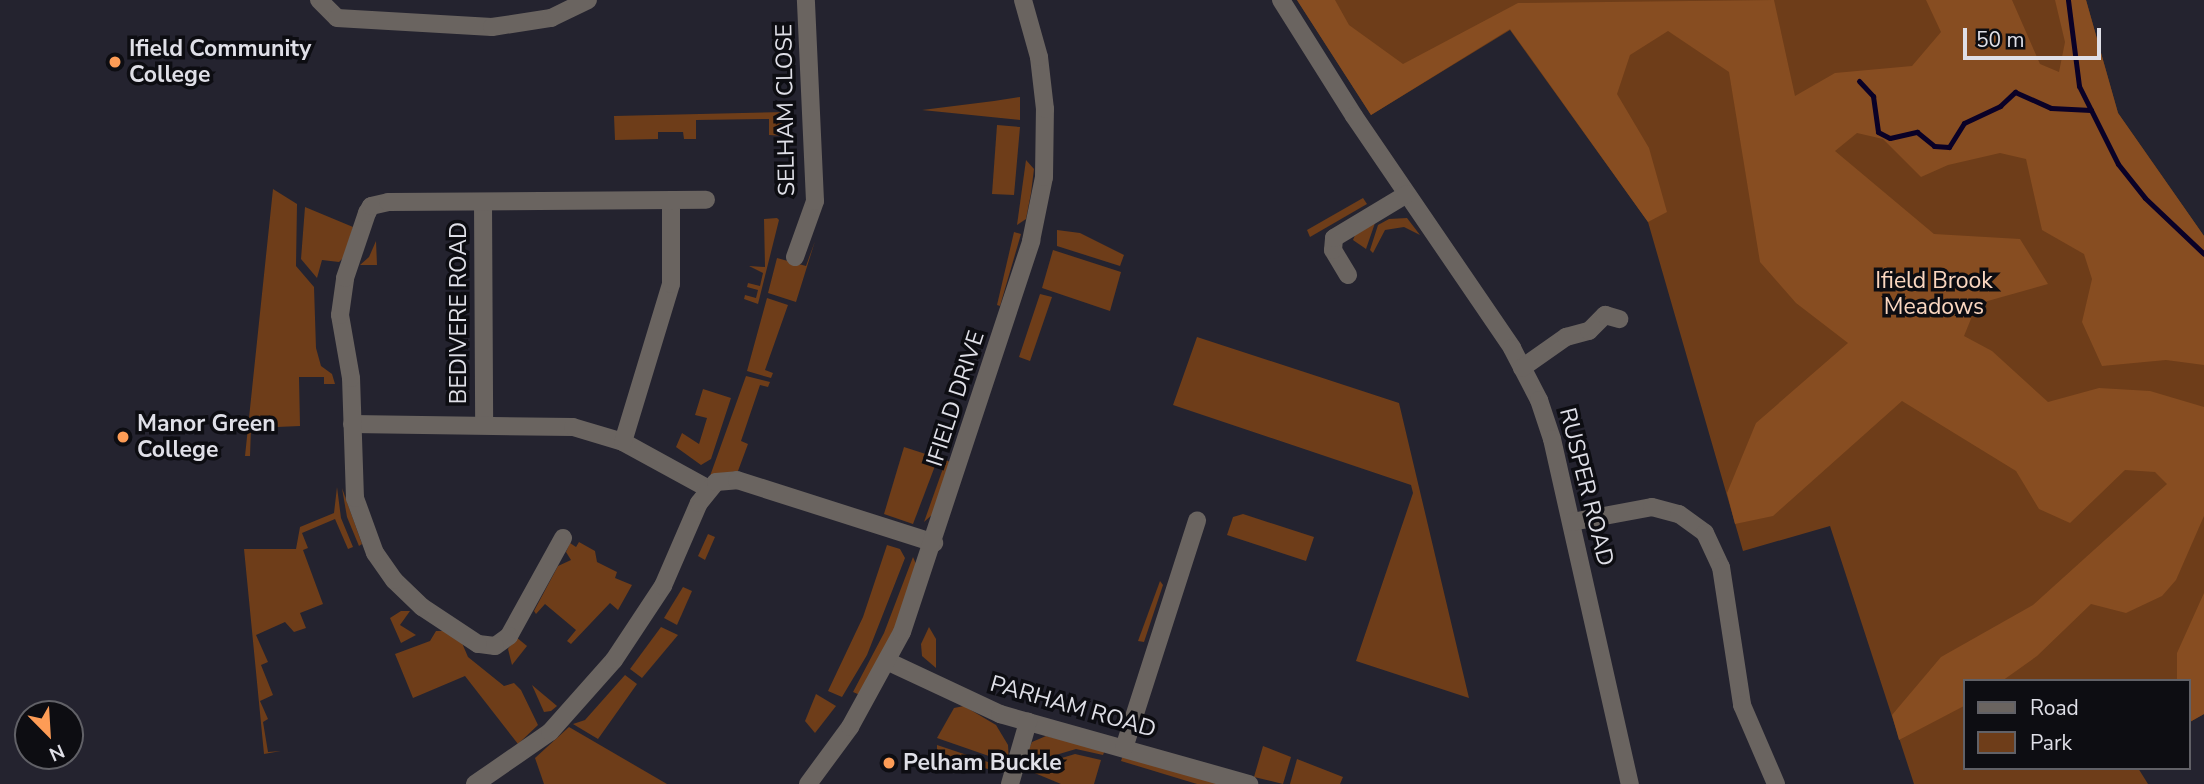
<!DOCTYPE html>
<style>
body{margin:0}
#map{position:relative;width:2204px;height:784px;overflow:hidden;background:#24232f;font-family:"Nunito Sans",sans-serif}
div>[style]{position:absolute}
.green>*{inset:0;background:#6e3d19}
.forest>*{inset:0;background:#874d21}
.stream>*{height:5px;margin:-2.5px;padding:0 2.5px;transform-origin:2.5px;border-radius:2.5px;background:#0a0127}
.minor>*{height:18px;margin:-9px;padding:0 9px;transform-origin:9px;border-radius:9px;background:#6a6460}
.dots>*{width:19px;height:19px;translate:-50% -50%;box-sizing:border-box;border:4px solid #0d0d12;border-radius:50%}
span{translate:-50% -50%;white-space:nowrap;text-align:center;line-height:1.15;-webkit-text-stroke:7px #0d0d12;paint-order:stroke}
.poi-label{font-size:23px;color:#dfdfe7;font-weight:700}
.left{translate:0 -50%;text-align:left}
.street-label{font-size:23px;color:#dfdfe7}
.park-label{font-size:23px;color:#fbd7c0}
.legend{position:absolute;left:1963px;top:679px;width:228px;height:91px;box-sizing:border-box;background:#0d0d12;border:2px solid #616167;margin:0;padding:9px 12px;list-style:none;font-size:21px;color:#dfdfe7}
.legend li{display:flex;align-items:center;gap:14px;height:35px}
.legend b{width:35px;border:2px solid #616167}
.north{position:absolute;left:14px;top:700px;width:70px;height:70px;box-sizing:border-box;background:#0d0d12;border:2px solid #616167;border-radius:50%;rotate:156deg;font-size:19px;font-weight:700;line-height:28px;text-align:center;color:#dfdfe7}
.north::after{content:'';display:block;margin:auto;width:24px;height:32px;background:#fd9c56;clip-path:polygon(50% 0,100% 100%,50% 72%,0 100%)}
.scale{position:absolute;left:1963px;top:28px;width:138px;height:32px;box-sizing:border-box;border:4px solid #dfdfe7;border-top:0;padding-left:9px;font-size:21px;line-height:24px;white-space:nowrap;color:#dfdfe7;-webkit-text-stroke:5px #0d0d12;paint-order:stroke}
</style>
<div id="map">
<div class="green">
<div style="clip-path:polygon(1297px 0,2086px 0,2118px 113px,2204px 236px,2204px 714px,2188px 723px,2188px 681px,1964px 681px,1964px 768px,2138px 768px,2148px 784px,1914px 784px,1830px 526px,1743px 551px,1648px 222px,1510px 30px,1371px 115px)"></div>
<div style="clip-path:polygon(1020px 97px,1020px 120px,922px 110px,994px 101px)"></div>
<div style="clip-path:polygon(786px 112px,785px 136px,769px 135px,769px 119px,696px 120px,696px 139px,684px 139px,683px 132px,658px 132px,658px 139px,615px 140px,614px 116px)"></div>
<div style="clip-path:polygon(997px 125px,1020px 127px,1014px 195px,992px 194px)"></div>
<div style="clip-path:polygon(1026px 160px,1034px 169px,1031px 193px,1026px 219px,1017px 225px)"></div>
<div style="clip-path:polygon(273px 189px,297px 204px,296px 266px,314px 287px,316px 348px,321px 366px,332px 374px,335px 384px,324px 384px,324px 377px,299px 377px,300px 426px,251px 428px,250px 456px,245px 456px)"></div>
<div style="clip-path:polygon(1363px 198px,1367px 204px,1310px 237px,1307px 230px)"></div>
<div style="clip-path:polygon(305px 207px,353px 227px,344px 257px,339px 262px,322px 260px,317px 278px,301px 259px)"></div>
<div style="clip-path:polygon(777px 218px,779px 220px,758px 304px,744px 299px,745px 295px,756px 298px,758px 290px,747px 287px,748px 283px,760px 286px,763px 273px,749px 266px,765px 267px,764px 219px)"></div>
<div style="clip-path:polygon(1407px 218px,1420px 235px,1404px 227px,1385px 230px,1373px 253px,1370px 250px,1378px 225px,1389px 219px)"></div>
<div style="clip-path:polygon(1375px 223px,1366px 249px,1353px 240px,1355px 235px)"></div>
<div style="clip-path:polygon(1057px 230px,1080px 233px,1124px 255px,1120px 266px,1057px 246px)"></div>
<div style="clip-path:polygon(1014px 232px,1021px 234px,1000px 306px,997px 305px)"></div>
<div style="clip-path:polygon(376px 241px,377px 265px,360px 265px,369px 257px)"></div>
<div style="clip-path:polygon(815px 241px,796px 302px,768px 293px,777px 258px,806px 266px)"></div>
<div style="clip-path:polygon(1053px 250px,1121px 272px,1110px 311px,1042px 288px)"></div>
<div style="clip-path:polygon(1040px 294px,1052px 297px,1030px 361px,1019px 357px)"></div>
<div style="clip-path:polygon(767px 298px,788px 305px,765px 370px,773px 373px,771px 378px,747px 371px)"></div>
<div style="clip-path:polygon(1197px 337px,1399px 403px,1469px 698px,1356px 661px,1413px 493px,1411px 485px,1173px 405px)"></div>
<div style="clip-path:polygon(746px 376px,770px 382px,768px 387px,760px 385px,741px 441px,748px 444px,738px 471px,710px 476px)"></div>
<div style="clip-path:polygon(703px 389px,731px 398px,711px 459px,701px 465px,676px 447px,682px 433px,699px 444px,707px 418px,695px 415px)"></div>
<div style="clip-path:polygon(904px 447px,938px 458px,913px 524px,884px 514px)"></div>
<div style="clip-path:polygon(946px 460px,950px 462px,933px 514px,924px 522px)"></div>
<div style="clip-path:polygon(337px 487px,341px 518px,353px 547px,348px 549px,335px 519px,302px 533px,308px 548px,303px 550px,323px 604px,300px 613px,306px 628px,294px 632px,285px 622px,256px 635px,268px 662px,261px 665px,273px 695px,260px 701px,268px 719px,263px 722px,268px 752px,281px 751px,264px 754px,244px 549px,296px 549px,300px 527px,334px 513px)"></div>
<div style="clip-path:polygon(342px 488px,362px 544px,359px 546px,347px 517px)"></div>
<div style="clip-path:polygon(1243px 514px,1314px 537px,1306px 561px,1227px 535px,1233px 517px)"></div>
<div style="clip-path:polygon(708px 534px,715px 537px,705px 560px,698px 556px)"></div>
<div style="clip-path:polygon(579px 542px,595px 551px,597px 562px,617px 572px,615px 578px,632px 585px,618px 610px,610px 603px,571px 644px,567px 641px,576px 630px,545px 604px,536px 614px,534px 611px,558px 566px,571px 560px,566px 552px,570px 543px,576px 547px)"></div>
<div style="clip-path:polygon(887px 545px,900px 549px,905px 558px,867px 655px,842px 697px,828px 691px,863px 617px)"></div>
<div style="clip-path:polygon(913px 557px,916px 564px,895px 628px,860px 695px,853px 692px,884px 633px)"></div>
<div style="clip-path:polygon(1160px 581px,1163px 585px,1144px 642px,1138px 641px)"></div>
<div style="clip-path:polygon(683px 587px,692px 591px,677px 625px,664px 618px)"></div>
<div style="clip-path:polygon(401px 611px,410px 611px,400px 625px,416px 635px,401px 643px,390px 618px)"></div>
<div style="clip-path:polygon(661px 627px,678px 635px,642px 678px,630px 669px)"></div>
<div style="clip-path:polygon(929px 627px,936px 639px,936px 668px,922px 656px,921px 644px)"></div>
<div style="clip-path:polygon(436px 631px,445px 631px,462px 643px,468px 657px,504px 686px,514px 683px,521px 690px,538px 725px,518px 744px,465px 676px,413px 698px,395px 654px,430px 641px)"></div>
<div style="clip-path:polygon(516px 637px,527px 646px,512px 665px,508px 649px)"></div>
<div style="clip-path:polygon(625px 675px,637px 684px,598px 739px,573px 724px,585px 720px)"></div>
<div style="clip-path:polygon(532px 685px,557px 706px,551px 711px,544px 712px)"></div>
<div style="clip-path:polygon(816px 694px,836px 706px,815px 733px,805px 721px)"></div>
<div style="clip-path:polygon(964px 706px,996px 725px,1008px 745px,1009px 763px,937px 738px,954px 708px)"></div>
<div style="clip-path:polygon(569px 727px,667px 784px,544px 784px,535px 758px)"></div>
<div style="clip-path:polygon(1046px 736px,1105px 750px,1103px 755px,1076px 749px,1022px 765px,1032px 742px)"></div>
<div style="clip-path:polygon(937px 745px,1000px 766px,998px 772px,937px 754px)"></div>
<div style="clip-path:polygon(1263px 746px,1291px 757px,1283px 784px,1254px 777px)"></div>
<div style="clip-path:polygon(1075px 754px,1101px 760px,1094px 784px,1061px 784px,1025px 769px)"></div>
<div style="clip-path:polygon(1123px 755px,1228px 784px,1197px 784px,1121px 761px)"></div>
<div style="clip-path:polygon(1297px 759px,1343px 777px,1340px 784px,1290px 784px)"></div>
</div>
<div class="forest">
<div style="clip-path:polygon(1297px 0,1335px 0,1349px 25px,1403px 64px,1518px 3px,1774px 0,1795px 96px,1835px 73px,1912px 66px,1941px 32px,1926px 0,2012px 0,2040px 64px,2059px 72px,2065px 42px,2055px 0,2086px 0,2118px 113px,2204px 236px,2204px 365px,2166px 360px,2102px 366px,2082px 322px,2092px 279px,2084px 254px,2042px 230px,2026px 159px,2000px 153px,1948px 165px,1921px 177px,1883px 139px,1857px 133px,1835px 151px,1934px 234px,2020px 239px,2048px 284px,1977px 304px,1964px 336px,1992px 351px,2048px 402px,2099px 388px,2150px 391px,2204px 407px,2204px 516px,2176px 580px,2162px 596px,2126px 613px,2091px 604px,2037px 656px,2002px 681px,1964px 681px,1964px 706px,1899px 740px,1892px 715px,1941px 657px,2033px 605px,2167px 484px,2155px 472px,2125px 470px,2070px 523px,2039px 509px,2016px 471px,1902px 401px,1773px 516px,1735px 524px,1727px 493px,1756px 423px,1848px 343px,1796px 303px,1760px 262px,1729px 72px,1668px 31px,1630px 55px,1617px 94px,1649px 148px,1667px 212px,1648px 222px,1510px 29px,1371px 115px)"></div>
<div style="clip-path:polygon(2204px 593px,2204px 714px,2188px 723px,2188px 681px,2177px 681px,2177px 653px)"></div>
</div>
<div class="stream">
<div style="left:2068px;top:0;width:87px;rotate:82.7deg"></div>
<div style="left:2079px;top:86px;width:87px;rotate:63.4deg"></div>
<div style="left:2118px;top:164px;width:43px;rotate:51.5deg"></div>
<div style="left:2145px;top:198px;width:81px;rotate:43.5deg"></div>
<div style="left:1859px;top:81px;width:21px;rotate:47deg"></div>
<div style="left:1873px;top:96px;width:36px;rotate:82deg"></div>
<div style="left:1878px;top:132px;width:13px;rotate:27deg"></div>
<div style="left:1890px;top:138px;width:28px;rotate:-13deg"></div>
<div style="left:1917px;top:132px;width:22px;rotate:39deg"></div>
<div style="left:1934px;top:146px;width:15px;rotate:4deg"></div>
<div style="left:1949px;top:147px;width:28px;rotate:-58deg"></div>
<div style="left:1964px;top:123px;width:40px;rotate:-25deg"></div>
<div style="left:2000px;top:106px;width:21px;rotate:-43deg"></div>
<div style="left:2015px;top:92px;width:39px;rotate:24deg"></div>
<div style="left:2051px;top:108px;width:40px;rotate:2.9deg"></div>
</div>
<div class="minor">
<div style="left:319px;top:0;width:25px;rotate:45deg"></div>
<div style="left:337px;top:18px;width:155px;rotate:3.3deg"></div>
<div style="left:492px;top:27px;width:60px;rotate:-8.7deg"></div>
<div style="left:551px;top:18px;width:41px;rotate:-25.9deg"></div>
<div style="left:1281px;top:0;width:137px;rotate:57.8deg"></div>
<div style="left:1354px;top:116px;width:281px;rotate:55.7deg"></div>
<div style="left:1512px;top:348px;width:59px;rotate:62.6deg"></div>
<div style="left:1539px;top:400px;width:41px;rotate:71.6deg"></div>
<div style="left:1552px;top:439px;width:354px;rotate:77.3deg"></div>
<div style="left:483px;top:202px;width:222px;rotate:89.7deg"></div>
<div style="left:795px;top:257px;width:59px;rotate:-70.3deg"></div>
<div style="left:815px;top:201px;width:201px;rotate:-92.6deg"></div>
<div style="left:1348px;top:275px;width:29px;rotate:-121deg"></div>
<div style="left:1333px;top:250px;width:12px;rotate:-85deg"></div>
<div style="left:1334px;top:238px;width:85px;rotate:-31.1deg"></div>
<div style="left:1522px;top:368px;width:54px;rotate:-35.2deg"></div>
<div style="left:1566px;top:337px;width:24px;rotate:-15deg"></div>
<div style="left:1589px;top:331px;width:23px;rotate:-45deg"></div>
<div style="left:1605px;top:315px;width:15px;rotate:16deg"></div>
<div style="left:352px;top:424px;width:221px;rotate:0.8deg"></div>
<div style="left:573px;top:427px;width:52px;rotate:16.7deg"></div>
<div style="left:623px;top:442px;width:96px;rotate:28.7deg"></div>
<div style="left:623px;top:442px;width:165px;rotate:-73.1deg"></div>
<div style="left:671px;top:284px;width:83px;rotate:-90deg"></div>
<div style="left:1572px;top:522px;width:81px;rotate:-10.6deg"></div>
<div style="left:1652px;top:507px;width:28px;rotate:15deg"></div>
<div style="left:1679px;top:514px;width:32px;rotate:36deg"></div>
<div style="left:1705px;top:533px;width:38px;rotate:65deg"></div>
<div style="left:1721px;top:567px;width:140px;rotate:81.3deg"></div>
<div style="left:1742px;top:705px;width:86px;rotate:66.7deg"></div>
<div style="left:563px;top:538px;width:112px;rotate:118.9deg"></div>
<div style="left:509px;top:636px;width:17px;rotate:144deg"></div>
<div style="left:495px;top:646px;width:17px;rotate:-173deg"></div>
<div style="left:478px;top:644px;width:67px;rotate:-146.5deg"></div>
<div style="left:422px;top:607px;width:39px;rotate:-136deg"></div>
<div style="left:394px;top:580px;width:33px;rotate:-125deg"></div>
<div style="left:375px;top:553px;width:59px;rotate:-110deg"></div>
<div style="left:355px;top:498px;width:120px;rotate:-91.9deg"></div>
<div style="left:351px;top:378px;width:64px;rotate:-99.9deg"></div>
<div style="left:340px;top:315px;width:37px;rotate:-82deg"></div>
<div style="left:345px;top:278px;width:69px;rotate:-71.3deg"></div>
<div style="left:367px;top:213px;width:8px;rotate:-60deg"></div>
<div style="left:371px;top:206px;width:17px;rotate:-13deg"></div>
<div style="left:388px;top:202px;width:318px;rotate:-0.4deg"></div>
<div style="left:889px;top:662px;width:123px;rotate:25.1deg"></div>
<div style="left:1000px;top:714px;width:259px;rotate:15.7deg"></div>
<div style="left:1124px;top:748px;width:239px;rotate:-72.2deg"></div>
<div style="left:475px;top:784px;width:91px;rotate:-34.7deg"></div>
<div style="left:550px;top:732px;width:96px;rotate:-48.4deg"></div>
<div style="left:614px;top:660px;width:89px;rotate:-56.5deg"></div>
<div style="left:663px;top:586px;width:90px;rotate:-66.6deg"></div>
<div style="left:699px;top:503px;width:27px;rotate:-51deg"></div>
<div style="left:716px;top:482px;width:21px;rotate:-5deg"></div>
<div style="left:737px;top:480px;width:207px;rotate:17.7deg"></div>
<div style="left:808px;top:784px;width:71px;rotate:-53.6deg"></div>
<div style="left:850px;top:727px;width:108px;rotate:-61.3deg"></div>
<div style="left:902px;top:632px;width:412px;rotate:-71.7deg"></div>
<div style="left:1031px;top:241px;width:65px;rotate:-78.5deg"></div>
<div style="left:1044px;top:177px;width:68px;rotate:-89.2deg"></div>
<div style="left:1045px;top:109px;width:52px;rotate:-96.6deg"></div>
<div style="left:1039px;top:57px;width:59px;rotate:-105.7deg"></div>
<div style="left:1010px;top:784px;width:65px;rotate:-73.8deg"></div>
</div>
<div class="dots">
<div style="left:115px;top:62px;background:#fd9c56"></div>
<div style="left:123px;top:437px;background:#fd9c56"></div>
<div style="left:889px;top:763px;background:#fd9c56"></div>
</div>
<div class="poi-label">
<span class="left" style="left:129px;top:62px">Ifield Community<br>College</span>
<span class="left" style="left:137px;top:437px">Manor Green<br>College</span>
<span class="left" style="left:903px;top:763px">Pelham Buckle</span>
</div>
<div class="street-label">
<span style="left:786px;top:110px;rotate:-91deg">SELHAM CLOSE</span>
<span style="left:459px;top:313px;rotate:-90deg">BEDIVERE ROAD</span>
<span style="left:956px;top:399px;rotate:-72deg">IFIELD DRIVE</span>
<span style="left:1586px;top:487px;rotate:76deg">RUSPER ROAD</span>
<span style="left:1073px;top:707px;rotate:16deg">PARHAM ROAD</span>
</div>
<div class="park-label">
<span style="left:1934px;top:294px">Ifield Brook<br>Meadows</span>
</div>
<ul class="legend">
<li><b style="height:9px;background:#6a6460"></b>Road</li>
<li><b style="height:19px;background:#6e3d19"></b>Park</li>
</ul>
<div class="north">N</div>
<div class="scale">50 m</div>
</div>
